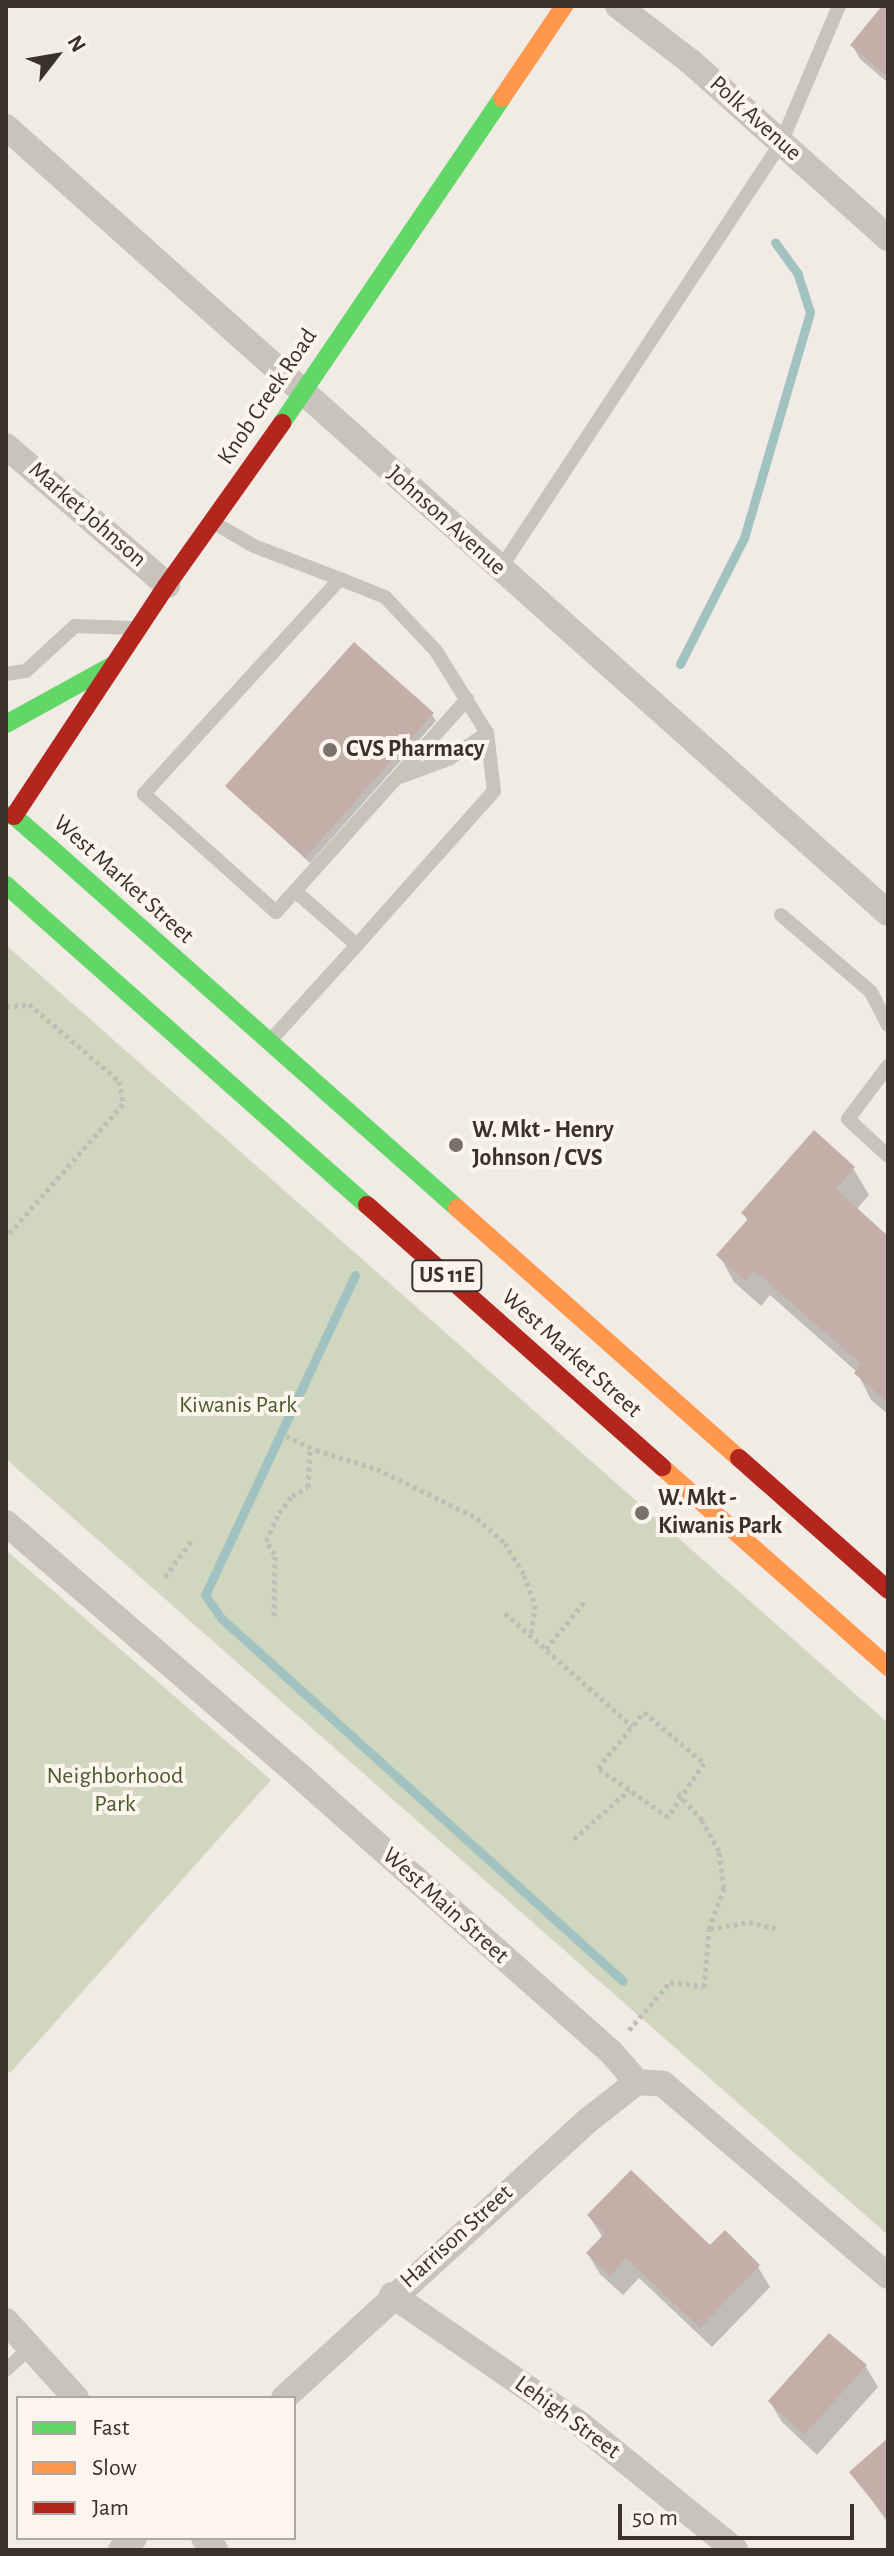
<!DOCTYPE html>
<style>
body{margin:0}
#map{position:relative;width:894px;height:2556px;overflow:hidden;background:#f0ebe5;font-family:"Alegreya Sans",sans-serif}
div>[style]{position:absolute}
.green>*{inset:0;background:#d1d6bf}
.shadow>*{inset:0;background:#0003}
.stream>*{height:9px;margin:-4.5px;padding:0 4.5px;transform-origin:4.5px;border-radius:4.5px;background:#a1c2c1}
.building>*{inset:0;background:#c3afa7}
.path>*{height:5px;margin-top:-2.5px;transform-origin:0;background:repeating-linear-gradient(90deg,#c2bbb6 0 4px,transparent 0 8px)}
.lane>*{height:14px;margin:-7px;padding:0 7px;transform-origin:7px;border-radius:7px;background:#c9c3be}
.street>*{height:26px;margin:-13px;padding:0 13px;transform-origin:13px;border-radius:13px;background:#c9c3be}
.fast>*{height:18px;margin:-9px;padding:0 9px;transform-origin:9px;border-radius:9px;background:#63d668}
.slow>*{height:18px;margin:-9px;padding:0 9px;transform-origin:9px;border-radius:9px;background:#ff974d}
.jam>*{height:18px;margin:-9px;padding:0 9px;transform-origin:9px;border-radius:9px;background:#b3261e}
.dots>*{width:22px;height:22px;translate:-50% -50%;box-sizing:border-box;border:4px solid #fbf5ee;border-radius:50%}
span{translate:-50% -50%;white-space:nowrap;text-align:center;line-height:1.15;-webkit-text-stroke:8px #fbf5ee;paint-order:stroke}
.shield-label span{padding:2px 6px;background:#fbf5ee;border:2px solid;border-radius:6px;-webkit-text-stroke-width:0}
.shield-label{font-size:22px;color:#3b302b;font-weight:700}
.street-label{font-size:24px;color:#3b302b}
.poi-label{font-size:24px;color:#3b302b;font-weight:700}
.left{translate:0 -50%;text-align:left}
.park-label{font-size:24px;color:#4a5a2e}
.frame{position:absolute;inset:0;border:8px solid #3b302b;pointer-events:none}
.legend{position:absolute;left:16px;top:2396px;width:280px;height:144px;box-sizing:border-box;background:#fbf5ee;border:2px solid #aea6a0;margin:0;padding:10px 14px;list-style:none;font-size:24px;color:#3b302b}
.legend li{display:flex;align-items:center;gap:16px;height:40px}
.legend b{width:40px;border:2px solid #aea6a0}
.north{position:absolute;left:16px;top:16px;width:80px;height:80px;-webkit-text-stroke:6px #fbf5ee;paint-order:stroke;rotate:59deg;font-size:22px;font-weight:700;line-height:32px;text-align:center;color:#3b302b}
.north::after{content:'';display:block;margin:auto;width:28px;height:36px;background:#3b302b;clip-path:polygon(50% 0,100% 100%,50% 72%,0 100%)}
.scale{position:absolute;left:618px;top:2504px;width:236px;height:36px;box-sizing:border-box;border:4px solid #3b302b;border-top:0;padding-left:10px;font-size:24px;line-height:28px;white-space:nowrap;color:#3b302b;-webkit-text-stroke:6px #fbf5ee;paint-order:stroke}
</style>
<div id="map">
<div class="green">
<div style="clip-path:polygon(6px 945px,888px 1723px,888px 2235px,6px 1459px)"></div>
<div style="clip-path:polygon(6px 1550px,271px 1780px,10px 2073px,6px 2069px)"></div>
</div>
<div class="shadow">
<div style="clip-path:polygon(885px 6px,888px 6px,887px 82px,860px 59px,852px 45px)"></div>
<div style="clip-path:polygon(432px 715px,436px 721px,310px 863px,228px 786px)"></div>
<div style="clip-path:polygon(853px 1168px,869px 1195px,856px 1210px,888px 1239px,888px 1414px,871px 1400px,857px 1372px,770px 1295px,761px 1306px,734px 1282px,719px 1255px,748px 1222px,744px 1214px)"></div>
<div style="clip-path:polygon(589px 2216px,710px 2248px,758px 2267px,770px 2287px,712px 2347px,639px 2278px,623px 2295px,600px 2274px,588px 2254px,603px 2238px)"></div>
<div style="clip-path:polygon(866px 2367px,878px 2387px,817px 2455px,782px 2422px,770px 2402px)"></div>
<div style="clip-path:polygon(888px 2441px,888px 2523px,852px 2472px)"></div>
</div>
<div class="stream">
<div style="left:680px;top:664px;width:141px;rotate:-63.1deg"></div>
<div style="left:744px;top:538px;width:235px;rotate:-73.7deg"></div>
<div style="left:810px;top:312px;width:40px;rotate:-108deg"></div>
<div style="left:798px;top:274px;width:39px;rotate:-126deg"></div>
<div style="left:355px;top:1275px;width:353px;rotate:115.1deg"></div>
<div style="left:205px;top:1595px;width:29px;rotate:55deg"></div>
<div style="left:222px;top:1619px;width:540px;rotate:42.07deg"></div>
</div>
<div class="building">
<div style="clip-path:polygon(882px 6px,888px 6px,888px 77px,850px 45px)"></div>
<div style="clip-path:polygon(354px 642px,434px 713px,305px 858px,225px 786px)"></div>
<div style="clip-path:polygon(814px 1130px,855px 1167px,836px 1189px,888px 1236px,888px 1403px,854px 1373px,861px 1364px,754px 1270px,745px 1281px,716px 1255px,748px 1219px,741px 1213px)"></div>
<div style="clip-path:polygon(631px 2170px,710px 2245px,725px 2230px,760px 2265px,700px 2328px,626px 2258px,610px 2276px,586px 2253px,605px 2233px,587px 2215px)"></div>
<div style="clip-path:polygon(829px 2333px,867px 2365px,804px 2435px,768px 2401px)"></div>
<div style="clip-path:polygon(888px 2438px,888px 2520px,849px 2472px)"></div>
</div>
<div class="path">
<div style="left:6px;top:1007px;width:23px;rotate:-7deg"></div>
<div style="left:29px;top:1004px;width:118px;rotate:40.5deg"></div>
<div style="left:119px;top:1081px;width:23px;rotate:80deg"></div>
<div style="left:123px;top:1104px;width:177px;rotate:131.3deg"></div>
<div style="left:286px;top:1436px;width:33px;rotate:25deg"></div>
<div style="left:316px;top:1450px;width:64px;rotate:17.3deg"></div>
<div style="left:377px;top:1469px;width:111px;rotate:26.1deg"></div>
<div style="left:477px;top:1518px;width:38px;rotate:42deg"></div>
<div style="left:505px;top:1543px;width:37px;rotate:59deg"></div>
<div style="left:524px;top:1575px;width:32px;rotate:70deg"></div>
<div style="left:535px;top:1605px;width:31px;rotate:97deg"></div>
<div style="left:165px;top:1577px;width:46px;rotate:-53.9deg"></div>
<div style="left:505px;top:1613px;width:170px;rotate:41.7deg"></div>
<div style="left:274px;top:1616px;width:62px;rotate:-89.1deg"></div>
<div style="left:275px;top:1554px;width:16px;rotate:-125deg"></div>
<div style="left:266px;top:1541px;width:31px;rotate:-65deg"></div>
<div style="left:279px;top:1513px;width:21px;rotate:-53deg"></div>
<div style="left:292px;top:1496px;width:18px;rotate:-29deg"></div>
<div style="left:308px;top:1487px;width:40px;rotate:-87.1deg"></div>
<div style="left:546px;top:1649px;width:63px;rotate:-50.8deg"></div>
<div style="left:644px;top:1712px;width:79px;rotate:40.4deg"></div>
<div style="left:704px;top:1763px;width:65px;rotate:123.7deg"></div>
<div style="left:668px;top:1817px;width:85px;rotate:-145deg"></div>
<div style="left:598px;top:1768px;width:72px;rotate:-50.6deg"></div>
<div style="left:574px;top:1839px;width:74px;rotate:-41.7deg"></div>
<div style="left:710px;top:1929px;width:40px;rotate:-10deg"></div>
<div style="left:749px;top:1922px;width:27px;rotate:13deg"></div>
<div style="left:629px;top:2030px;width:63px;rotate:-49.5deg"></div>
<div style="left:670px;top:1982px;width:34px;rotate:8deg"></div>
<div style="left:704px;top:1987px;width:58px;rotate:-85.1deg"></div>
<div style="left:709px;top:1929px;width:44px;rotate:-69.9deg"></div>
<div style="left:724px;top:1888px;width:37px;rotate:-98deg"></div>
<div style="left:719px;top:1851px;width:35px;rotate:-119deg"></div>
<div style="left:702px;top:1820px;width:40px;rotate:-132deg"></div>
</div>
<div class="lane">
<div style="left:214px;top:523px;width:46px;rotate:29.9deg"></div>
<div style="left:254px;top:546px;width:92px;rotate:21deg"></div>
<div style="left:340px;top:579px;width:291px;rotate:132.4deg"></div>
<div style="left:144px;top:794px;width:177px;rotate:41.8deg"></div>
<div style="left:276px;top:912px;width:28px;rotate:-48deg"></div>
<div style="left:295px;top:891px;width:82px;rotate:41.1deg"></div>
<div style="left:357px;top:945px;width:128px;rotate:132.2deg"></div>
<div style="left:500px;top:569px;width:510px;rotate:-56.59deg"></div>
<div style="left:781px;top:143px;width:149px;rotate:-67.1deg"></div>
<div style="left:340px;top:579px;width:48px;rotate:21.8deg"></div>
<div style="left:385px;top:597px;width:74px;rotate:46.6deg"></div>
<div style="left:436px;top:651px;width:97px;rotate:58.1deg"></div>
<div style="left:487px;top:733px;width:58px;rotate:83.1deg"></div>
<div style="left:494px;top:791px;width:206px;rotate:131.7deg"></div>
<div style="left:6px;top:674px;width:20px;rotate:-9deg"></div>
<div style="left:26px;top:671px;width:67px;rotate:-42.6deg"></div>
<div style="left:75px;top:626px;width:58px;rotate:2deg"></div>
<div style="left:400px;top:777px;width:52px;rotate:-20.2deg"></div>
<div style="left:449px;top:759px;width:46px;rotate:-34.4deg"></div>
<div style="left:295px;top:891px;width:258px;rotate:-48.1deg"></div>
<div style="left:781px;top:915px;width:118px;rotate:40.5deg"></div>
<div style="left:871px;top:992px;width:37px;rotate:63deg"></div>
<div style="left:888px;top:1066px;width:66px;rotate:127deg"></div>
<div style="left:848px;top:1119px;width:54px;rotate:42.8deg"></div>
<div style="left:6px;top:2370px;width:33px;rotate:-43deg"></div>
</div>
<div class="street">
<div style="left:618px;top:6px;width:92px;rotate:37.5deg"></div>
<div style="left:691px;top:62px;width:264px;rotate:41.8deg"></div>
<div style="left:6px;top:127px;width:1181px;rotate:41.71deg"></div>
<div style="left:6px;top:446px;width:213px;rotate:40.8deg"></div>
<div style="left:6px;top:1523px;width:389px;rotate:40.7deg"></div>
<div style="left:301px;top:1777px;width:414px;rotate:41.6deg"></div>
<div style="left:611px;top:2052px;width:40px;rotate:49deg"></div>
<div style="left:637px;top:2082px;width:26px;rotate:4deg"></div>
<div style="left:663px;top:2084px;width:296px;rotate:40.5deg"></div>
<div style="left:392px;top:2295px;width:228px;rotate:34.5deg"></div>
<div style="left:580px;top:2424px;width:200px;rotate:39.1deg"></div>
<div style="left:6px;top:2321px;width:104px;rotate:47.7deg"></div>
<div style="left:284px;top:2398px;width:409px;rotate:-42.4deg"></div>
<div style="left:586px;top:2122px;width:65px;rotate:-38.1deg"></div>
<div style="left:204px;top:2538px;width:16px;rotate:47deg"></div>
<div style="left:121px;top:2550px;width:18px;rotate:-43deg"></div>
</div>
<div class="fast">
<div style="left:282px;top:423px;width:392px;rotate:-55.9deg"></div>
<div style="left:6px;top:724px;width:122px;rotate:-28.9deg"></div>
<div style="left:6px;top:815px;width:8px;rotate:7deg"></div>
<div style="left:14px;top:816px;width:49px;rotate:40.9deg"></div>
<div style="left:51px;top:848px;width:543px;rotate:41.56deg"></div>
<div style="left:6px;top:885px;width:482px;rotate:41.6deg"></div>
</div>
<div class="slow">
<div style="left:502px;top:98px;width:111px;rotate:-56deg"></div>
<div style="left:457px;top:1208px;width:377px;rotate:41.6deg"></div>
<div style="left:662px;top:1467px;width:302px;rotate:41.5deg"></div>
</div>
<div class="jam">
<div style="left:14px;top:816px;width:277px;rotate:-56.5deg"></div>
<div style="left:167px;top:585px;width:199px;rotate:-54.6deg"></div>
<div style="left:367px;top:1205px;width:395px;rotate:41.6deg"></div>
<div style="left:739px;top:1458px;width:199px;rotate:41.5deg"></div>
</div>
<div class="dots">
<div style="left:330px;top:750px;background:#7a716c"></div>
<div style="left:456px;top:1145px;background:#7a716c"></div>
<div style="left:642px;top:1513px;background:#7a716c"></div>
</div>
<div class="shield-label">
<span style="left:447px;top:1276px">US 11E</span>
</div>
<div class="street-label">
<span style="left:755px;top:119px;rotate:42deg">Polk Avenue</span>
<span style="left:268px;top:397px;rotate:-56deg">Knob Creek Road</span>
<span style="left:87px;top:515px;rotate:41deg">Market Johnson</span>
<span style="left:446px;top:521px;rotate:42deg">Johnson Avenue</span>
<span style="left:123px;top:880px;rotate:42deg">West Market Street</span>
<span style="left:571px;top:1354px;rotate:42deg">West Market Street</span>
<span style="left:445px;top:1906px;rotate:42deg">West Main Street</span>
<span style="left:457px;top:2237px;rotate:-42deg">Harrison Street</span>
<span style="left:567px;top:2418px;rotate:36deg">Lehigh Street</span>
</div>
<div class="poi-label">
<span class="left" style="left:346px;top:750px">CVS Pharmacy</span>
<span class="left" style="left:472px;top:1145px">W. Mkt - Henry<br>Johnson / CVS</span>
<span class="left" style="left:658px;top:1513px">W. Mkt -<br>Kiwanis Park</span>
</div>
<div class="park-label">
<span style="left:238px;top:1406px">Kiwanis Park</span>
<span style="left:115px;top:1791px">Neighborhood<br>Park</span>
</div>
<div class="frame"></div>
<ul class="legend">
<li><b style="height:10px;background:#63d668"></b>Fast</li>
<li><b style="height:10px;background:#ff974d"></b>Slow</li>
<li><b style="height:10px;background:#b3261e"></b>Jam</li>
</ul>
<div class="north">N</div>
<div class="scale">50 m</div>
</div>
